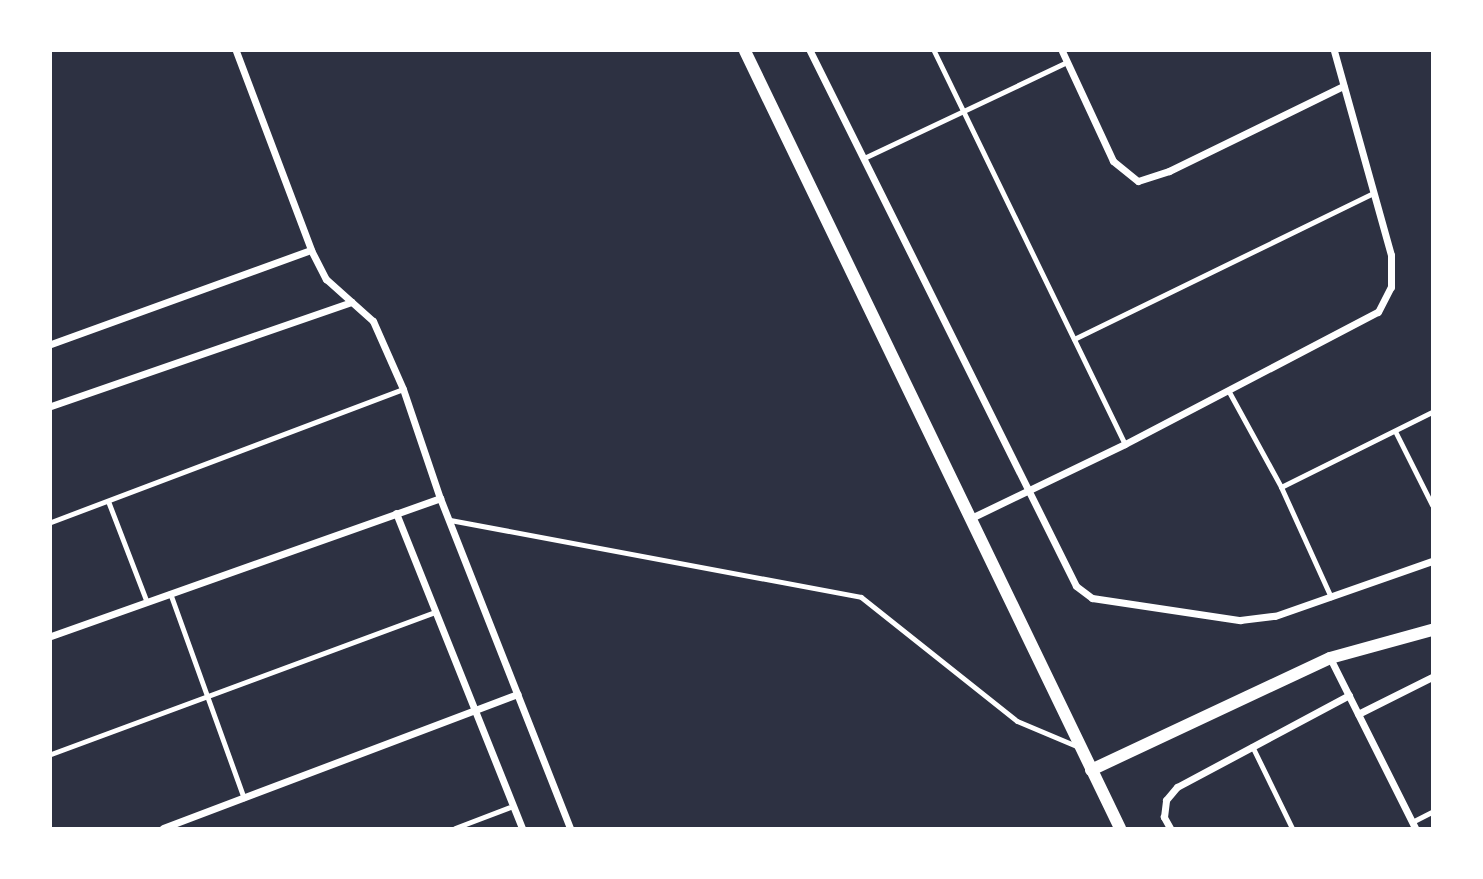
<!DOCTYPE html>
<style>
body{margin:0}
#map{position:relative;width:1483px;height:879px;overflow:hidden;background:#2d3142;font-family:"Nunito Sans",sans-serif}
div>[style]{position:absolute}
.service>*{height:5px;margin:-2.5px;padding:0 2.5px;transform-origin:2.5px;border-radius:2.5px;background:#fff}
.minor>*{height:7px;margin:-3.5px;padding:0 3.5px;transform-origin:3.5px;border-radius:3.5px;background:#fff}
.tertiary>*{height:12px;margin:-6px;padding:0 6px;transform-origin:6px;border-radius:6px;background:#fff}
span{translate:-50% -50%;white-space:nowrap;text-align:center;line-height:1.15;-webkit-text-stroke:6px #fff;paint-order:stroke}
.frame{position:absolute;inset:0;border:52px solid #fff;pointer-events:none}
</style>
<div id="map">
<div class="service">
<div style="left:934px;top:51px;width:437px;rotate:64.1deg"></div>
<div style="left:864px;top:158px;width:225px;rotate:-25.3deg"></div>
<div style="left:1074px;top:339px;width:333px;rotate:-26deg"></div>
<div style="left:1228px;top:390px;width:111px;rotate:61.3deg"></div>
<div style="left:1281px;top:487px;width:121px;rotate:65.6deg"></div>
<div style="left:1395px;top:431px;width:83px;rotate:63.4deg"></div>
<div style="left:1281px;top:487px;width:169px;rotate:-26.4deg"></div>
<div style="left:108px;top:501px;width:106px;rotate:69deg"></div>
<div style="left:450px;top:520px;width:418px;rotate:10.6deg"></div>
<div style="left:861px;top:597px;width:199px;rotate:38.5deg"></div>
<div style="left:1017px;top:721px;width:67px;rotate:22.8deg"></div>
<div style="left:51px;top:522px;width:376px;rotate:-20.7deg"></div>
<div style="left:170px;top:593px;width:218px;rotate:70.2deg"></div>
<div style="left:1252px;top:746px;width:91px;rotate:64deg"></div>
<div style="left:51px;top:754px;width:409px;rotate:-20.3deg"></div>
<div style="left:1412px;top:822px;width:22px;rotate:-27deg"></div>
<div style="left:455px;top:828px;width:62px;rotate:-20.8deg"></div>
</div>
<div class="minor">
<div style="left:236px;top:51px;width:213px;rotate:69.3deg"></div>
<div style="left:311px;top:250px;width:33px;rotate:63deg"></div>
<div style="left:326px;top:279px;width:63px;rotate:41.8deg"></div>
<div style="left:373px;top:321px;width:74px;rotate:66.2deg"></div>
<div style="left:403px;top:389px;width:115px;rotate:71.3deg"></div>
<div style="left:440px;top:498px;width:355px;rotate:68.5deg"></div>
<div style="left:810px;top:51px;width:597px;rotate:63.56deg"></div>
<div style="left:1076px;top:586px;width:20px;rotate:37deg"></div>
<div style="left:1092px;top:598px;width:150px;rotate:8.5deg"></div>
<div style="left:1240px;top:620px;width:35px;rotate:-7deg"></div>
<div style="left:1275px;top:616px;width:166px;rotate:-19.3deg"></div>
<div style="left:1062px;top:51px;width:121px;rotate:65.1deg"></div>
<div style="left:1113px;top:161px;width:32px;rotate:39deg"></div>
<div style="left:1138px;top:181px;width:33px;rotate:-18deg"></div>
<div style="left:1169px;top:171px;width:194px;rotate:-26deg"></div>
<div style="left:51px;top:344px;width:276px;rotate:-19.9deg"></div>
<div style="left:51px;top:406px;width:318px;rotate:-19.1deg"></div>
<div style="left:396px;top:513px;width:339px;rotate:68.2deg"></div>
<div style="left:969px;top:519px;width:173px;rotate:-25.7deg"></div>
<div style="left:1125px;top:444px;width:285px;rotate:-27.6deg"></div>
<div style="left:1378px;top:312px;width:28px;rotate:-63deg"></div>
<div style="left:1391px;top:287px;width:32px;rotate:-90deg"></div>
<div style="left:1391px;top:255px;width:212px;rotate:-105.6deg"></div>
<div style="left:51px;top:636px;width:413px;rotate:-19.5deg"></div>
<div style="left:1330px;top:658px;width:190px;rotate:63.4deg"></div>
<div style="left:1358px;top:714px;width:83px;rotate:-26.6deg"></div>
<div style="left:163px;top:828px;width:379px;rotate:-20.7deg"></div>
<div style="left:1170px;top:828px;width:13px;rotate:-119deg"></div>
<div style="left:1164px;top:817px;width:17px;rotate:-83deg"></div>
<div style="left:1166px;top:800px;width:17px;rotate:-50deg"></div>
<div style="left:1177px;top:787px;width:195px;rotate:-28.1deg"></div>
</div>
<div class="tertiary">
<div style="left:745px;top:51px;width:863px;rotate:64.24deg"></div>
<div style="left:1091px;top:770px;width:264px;rotate:-25.1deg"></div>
<div style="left:1330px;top:658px;width:106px;rotate:-15.4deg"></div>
</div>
<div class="frame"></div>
</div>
